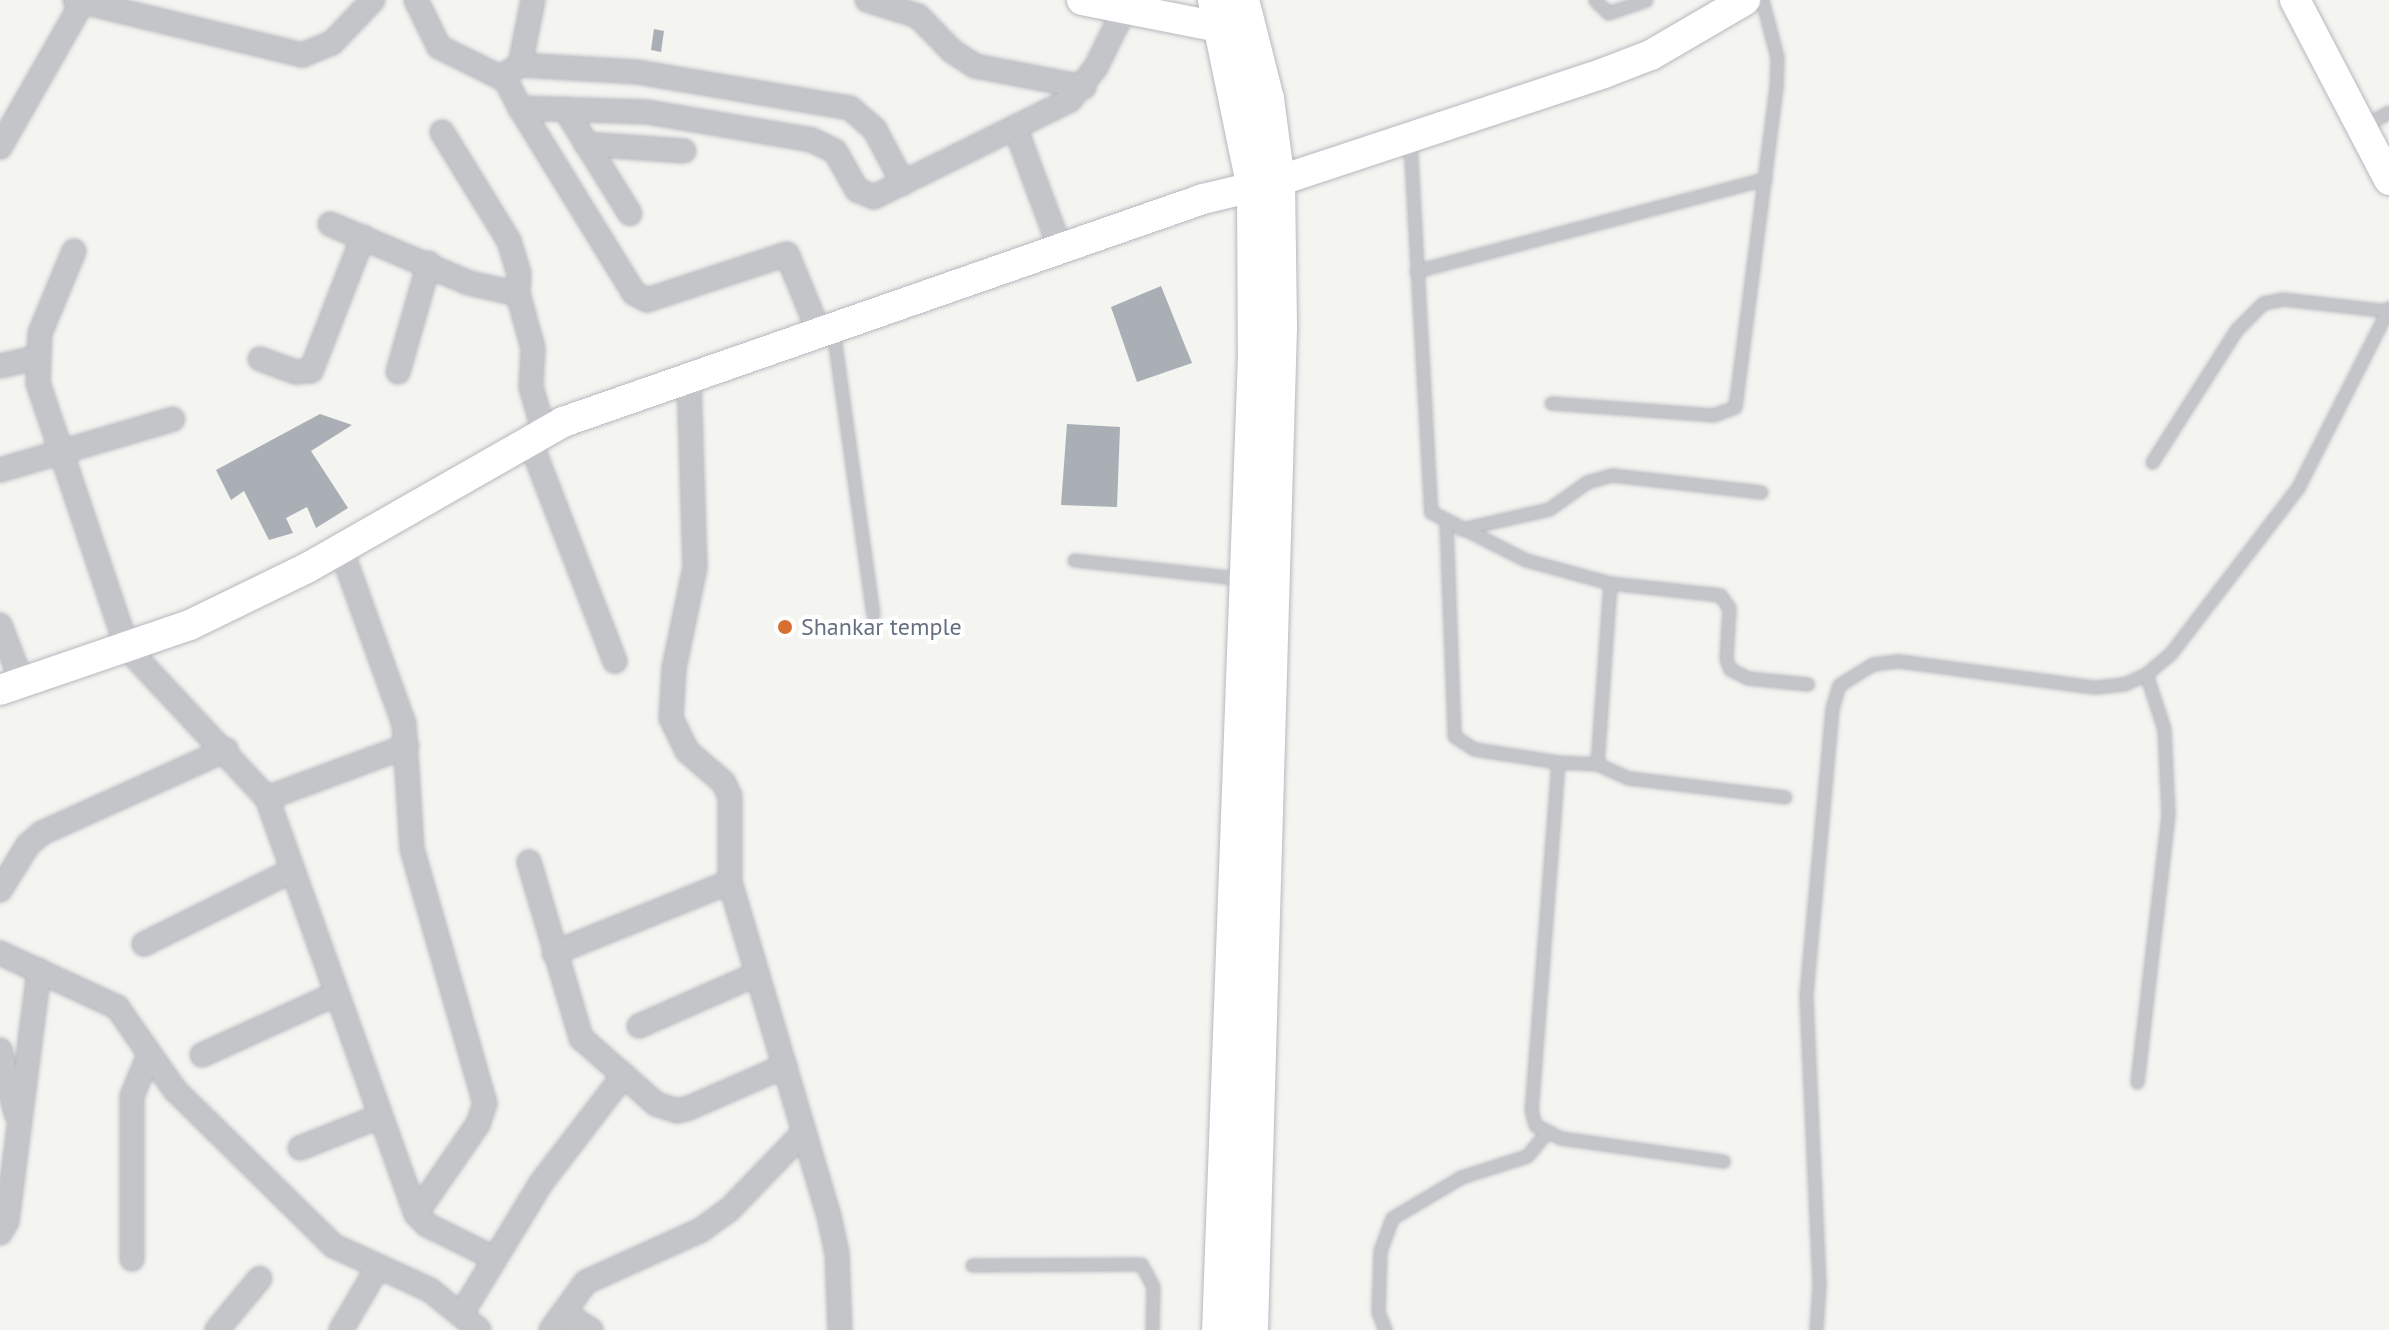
<!DOCTYPE html>
<style>
body{margin:0}
#map{position:relative;width:2389px;height:1330px;overflow:hidden;background:#f4f4f1;font-family:"PT Sans",sans-serif}
div>[style]{position:absolute}
.building>*{inset:0;background:#a9afb5}
.roads{filter:drop-shadow(0 0 2px #b5b8bd) drop-shadow(0 0 2px #b5b8bd)}
.lane>*{height:11px;margin:-5.5px;padding:0 5.5px;transform-origin:5.5px;border-radius:5.5px;background:#c3c5c9}
.street>*{height:22px;margin:-11px;padding:0 11px;transform-origin:11px;border-radius:11px;background:#c3c5c9}
.secondary>*{height:30px;margin:-15px;padding:0 15px;transform-origin:15px;border-radius:15px;background:#fff}
.primary>*{height:34px;margin:-17px;padding:0 17px;transform-origin:17px;border-radius:17px;background:#fff}
.dots>*{width:22px;height:22px;translate:-50% -50%;box-sizing:border-box;border:4px solid #fff;border-radius:50%}
span{translate:-50% -50%;white-space:nowrap;text-align:center;line-height:1.15;-webkit-text-stroke:8px #fff;paint-order:stroke}
.poi-label{font-size:24px;color:#657080}
.left{translate:0 -50%;text-align:left}
</style>
<div id="map">
<div class="building">
<div style="clip-path:polygon(654px 29px,664px 31px,661px 52px,651px 50px)"></div>
<div style="clip-path:polygon(1161px 286px,1192px 363px,1137px 382px,1111px 307px)"></div>
<div style="clip-path:polygon(320px 414px,352px 425px,311px 451px,348px 508px,316px 528px,307px 507px,286px 518px,293px 533px,269px 540px,244px 491px,231px 500px,216px 470px)"></div>
<div style="clip-path:polygon(1067px 424px,1120px 427px,1117px 507px,1061px 505px)"></div>
</div>
<div class="roads">
<div class="lane">
<div style="left:1595px;top:0;width:18px;rotate:45deg"></div>
<div style="left:1608px;top:13px;width:40px;rotate:-18.9deg"></div>
<div style="left:2361px;top:127px;width:32px;rotate:-28deg"></div>
<div style="left:1410px;top:141px;width:372px;rotate:86.8deg"></div>
<div style="left:1431px;top:512px;width:106px;rotate:26.8deg"></div>
<div style="left:1526px;top:560px;width:87px;rotate:15.3deg"></div>
<div style="left:1610px;top:583px;width:181px;rotate:94.1deg"></div>
<div style="left:1597px;top:764px;width:39px;rotate:-177deg"></div>
<div style="left:1558px;top:762px;width:348px;rotate:94.4deg"></div>
<div style="left:1531px;top:1109px;width:16px;rotate:76deg"></div>
<div style="left:1535px;top:1125px;width:29px;rotate:27deg"></div>
<div style="left:1561px;top:1138px;width:164px;rotate:8.1deg"></div>
<div style="left:1416px;top:271px;width:361px;rotate:-14.8deg"></div>
<div style="left:833px;top:330px;width:287px;rotate:82deg"></div>
<div style="left:1551px;top:403px;width:162px;rotate:4.2deg"></div>
<div style="left:1713px;top:415px;width:23px;rotate:-20deg"></div>
<div style="left:1735px;top:407px;width:322px;rotate:-82.7deg"></div>
<div style="left:1776px;top:88px;width:31px;rotate:-88deg"></div>
<div style="left:1777px;top:57px;width:59px;rotate:-104.7deg"></div>
<div style="left:2152px;top:462px;width:156px;rotate:-57.5deg"></div>
<div style="left:2236px;top:330px;width:38px;rotate:-45deg"></div>
<div style="left:2263px;top:303px;width:20px;rotate:-11deg"></div>
<div style="left:2283px;top:299px;width:106px;rotate:6.5deg"></div>
<div style="left:1446px;top:523px;width:213px;rotate:87.8deg"></div>
<div style="left:1454px;top:736px;width:24px;rotate:33deg"></div>
<div style="left:1474px;top:749px;width:85px;rotate:8.8deg"></div>
<div style="left:1461px;top:529px;width:90px;rotate:-12.8deg"></div>
<div style="left:1549px;top:509px;width:47px;rotate:-35.4deg"></div>
<div style="left:1587px;top:482px;width:26px;rotate:-16deg"></div>
<div style="left:1612px;top:475px;width:150px;rotate:6.5deg"></div>
<div style="left:1074px;top:560px;width:172px;rotate:6.3deg"></div>
<div style="left:1610px;top:583px;width:111px;rotate:6.2deg"></div>
<div style="left:1720px;top:595px;width:16px;rotate:55deg"></div>
<div style="left:1729px;top:608px;width:51px;rotate:93.4deg"></div>
<div style="left:1726px;top:659px;width:11px;rotate:68deg"></div>
<div style="left:1730px;top:669px;width:20px;rotate:27deg"></div>
<div style="left:1748px;top:678px;width:60px;rotate:5.7deg"></div>
<div style="left:1597px;top:764px;width:35px;rotate:24deg"></div>
<div style="left:1629px;top:778px;width:157px;rotate:6.9deg"></div>
<div style="left:2137px;top:1082px;width:270px;rotate:-83.4deg"></div>
<div style="left:2168px;top:814px;width:85px;rotate:-92.7deg"></div>
<div style="left:2164px;top:729px;width:58px;rotate:-108.1deg"></div>
<div style="left:972px;top:1265px;width:169px;rotate:-0.3deg"></div>
<div style="left:1141px;top:1264px;width:26px;rotate:62deg"></div>
<div style="left:1153px;top:1287px;width:43px;rotate:91.3deg"></div>
<div style="left:1385px;top:1330px;width:19px;rotate:-111deg"></div>
<div style="left:1378px;top:1312px;width:61px;rotate:-88.1deg"></div>
<div style="left:1380px;top:1251px;width:35px;rotate:-70deg"></div>
<div style="left:1392px;top:1218px;width:80px;rotate:-30.7deg"></div>
<div style="left:1461px;top:1177px;width:69px;rotate:-17.7deg"></div>
<div style="left:1527px;top:1156px;width:28px;rotate:-51deg"></div>
<div style="left:1816px;top:1330px;width:46px;rotate:-86.3deg"></div>
<div style="left:1819px;top:1284px;width:290px;rotate:-92.6deg"></div>
<div style="left:1806px;top:994px;width:287px;rotate:-84.8deg"></div>
<div style="left:1832px;top:708px;width:24px;rotate:-73deg"></div>
<div style="left:1839px;top:685px;width:40px;rotate:-32deg"></div>
<div style="left:1873px;top:664px;width:26px;rotate:-7deg"></div>
<div style="left:1899px;top:661px;width:198px;rotate:7.6deg"></div>
<div style="left:2095px;top:687px;width:29px;rotate:-6deg"></div>
<div style="left:2124px;top:684px;width:24px;rotate:-24deg"></div>
<div style="left:2146px;top:674px;width:31px;rotate:-40deg"></div>
<div style="left:2170px;top:654px;width:210px;rotate:-52.5deg"></div>
<div style="left:2298px;top:487px;width:201px;rotate:-63.1deg"></div>
</div>
<div class="street">
<div style="left:75px;top:0;width:234px;rotate:13.6deg"></div>
<div style="left:302px;top:55px;width:32px;rotate:-22deg"></div>
<div style="left:332px;top:43px;width:59px;rotate:-46.4deg"></div>
<div style="left:416px;top:0;width:52px;rotate:63.9deg"></div>
<div style="left:439px;top:47px;width:75px;rotate:26.2deg"></div>
<div style="left:867px;top:0;width:53px;rotate:17.4deg"></div>
<div style="left:918px;top:16px;width:49px;rotate:45.8deg"></div>
<div style="left:952px;top:51px;width:27px;rotate:33deg"></div>
<div style="left:975px;top:66px;width:111px;rotate:10.9deg"></div>
<div style="left:520px;top:65px;width:66px;rotate:-78.7deg"></div>
<div style="left:520px;top:108px;width:127px;rotate:1.8deg"></div>
<div style="left:647px;top:112px;width:167px;rotate:9.6deg"></div>
<div style="left:812px;top:140px;width:25px;rotate:26deg"></div>
<div style="left:835px;top:151px;width:45px;rotate:60.6deg"></div>
<div style="left:857px;top:190px;width:18px;rotate:22deg"></div>
<div style="left:874px;top:197px;width:219px;rotate:-26.3deg"></div>
<div style="left:1070px;top:100px;width:42px;rotate:-51.8deg"></div>
<div style="left:1096px;top:67px;width:61px;rotate:-63.9deg"></div>
<div style="left:565px;top:109px;width:123px;rotate:58.2deg"></div>
<div style="left:1015px;top:127px;width:129px;rotate:69.6deg"></div>
<div style="left:442px;top:132px;width:128px;rotate:58.4deg"></div>
<div style="left:509px;top:241px;width:34px;rotate:73deg"></div>
<div style="left:519px;top:273px;width:21px;rotate:93deg"></div>
<div style="left:586px;top:144px;width:98px;rotate:4.1deg"></div>
<div style="left:0;top:147px;width:169px;rotate:-60.3deg"></div>
<div style="left:330px;top:224px;width:151px;rotate:23deg"></div>
<div style="left:469px;top:283px;width:50px;rotate:12.7deg"></div>
<div style="left:518px;top:294px;width:56px;rotate:74.5deg"></div>
<div style="left:533px;top:348px;width:39px;rotate:93deg"></div>
<div style="left:531px;top:387px;width:47px;rotate:73.9deg"></div>
<div style="left:74px;top:251px;width:89px;rotate:112.5deg"></div>
<div style="left:40px;top:333px;width:50px;rotate:92.3deg"></div>
<div style="left:38px;top:383px;width:280px;rotate:71.4deg"></div>
<div style="left:127px;top:648px;width:205px;rotate:47deg"></div>
<div style="left:267px;top:798px;width:149px;rotate:-20.4deg"></div>
<div style="left:819px;top:332px;width:84px;rotate:-112.3deg"></div>
<div style="left:787px;top:254px;width:147px;rotate:161.8deg"></div>
<div style="left:647px;top:300px;width:15px;rotate:-152deg"></div>
<div style="left:634px;top:293px;width:217px;rotate:-121.6deg"></div>
<div style="left:520px;top:108px;width:31px;rotate:-117deg"></div>
<div style="left:506px;top:80px;width:9px;rotate:-69deg"></div>
<div style="left:509px;top:72px;width:13px;rotate:-32deg"></div>
<div style="left:520px;top:65px;width:117px;rotate:3.4deg"></div>
<div style="left:637px;top:72px;width:216px;rotate:9.6deg"></div>
<div style="left:850px;top:108px;width:33px;rotate:41deg"></div>
<div style="left:875px;top:130px;width:60px;rotate:62.2deg"></div>
<div style="left:260px;top:359px;width:37px;rotate:20deg"></div>
<div style="left:295px;top:372px;width:16px;rotate:-4deg"></div>
<div style="left:311px;top:371px;width:144px;rotate:-68.8deg"></div>
<div style="left:0;top:366px;width:37px;rotate:-13deg"></div>
<div style="left:398px;top:372px;width:113px;rotate:-74.1deg"></div>
<div style="left:689px;top:378px;width:189px;rotate:88.2deg"></div>
<div style="left:695px;top:567px;width:103px;rotate:101.7deg"></div>
<div style="left:674px;top:668px;width:50px;rotate:93.4deg"></div>
<div style="left:671px;top:718px;width:37px;rotate:64deg"></div>
<div style="left:687px;top:751px;width:48px;rotate:40.7deg"></div>
<div style="left:723px;top:782px;width:16px;rotate:63deg"></div>
<div style="left:730px;top:796px;width:86px;rotate:90deg"></div>
<div style="left:730px;top:882px;width:348px;rotate:73.5deg"></div>
<div style="left:829px;top:1216px;width:38px;rotate:78deg"></div>
<div style="left:837px;top:1253px;width:77px;rotate:87.8deg"></div>
<div style="left:530px;top:441px;width:236px;rotate:68.9deg"></div>
<div style="left:0;top:470px;width:180px;rotate:-16.4deg"></div>
<div style="left:341px;top:549px;width:186px;rotate:70.2deg"></div>
<div style="left:404px;top:724px;width:125px;rotate:86.3deg"></div>
<div style="left:412px;top:849px;width:264px;rotate:74deg"></div>
<div style="left:485px;top:1103px;width:22px;rotate:108deg"></div>
<div style="left:478px;top:1124px;width:109px;rotate:124.6deg"></div>
<div style="left:0;top:625px;width:62px;rotate:69.2deg"></div>
<div style="left:267px;top:798px;width:442px;rotate:70.3deg"></div>
<div style="left:416px;top:1214px;width:16px;rotate:45deg"></div>
<div style="left:427px;top:1225px;width:75px;rotate:26.2deg"></div>
<div style="left:529px;top:862px;width:184px;rotate:73.5deg"></div>
<div style="left:581px;top:1038px;width:100px;rotate:41.3deg"></div>
<div style="left:656px;top:1104px;width:22px;rotate:18deg"></div>
<div style="left:677px;top:1111px;width:12px;rotate:-14deg"></div>
<div style="left:689px;top:1108px;width:105px;rotate:-23.6deg"></div>
<div style="left:0;top:890px;width:53px;rotate:-58.1deg"></div>
<div style="left:28px;top:845px;width:18px;rotate:-41deg"></div>
<div style="left:42px;top:833px;width:202px;rotate:-24.3deg"></div>
<div style="left:144px;top:944px;width:166px;rotate:-26.4deg"></div>
<div style="left:0;top:953px;width:129px;rotate:24.8deg"></div>
<div style="left:117px;top:1007px;width:101px;rotate:55.1deg"></div>
<div style="left:175px;top:1090px;width:223px;rotate:44.5deg"></div>
<div style="left:334px;top:1246px;width:106px;rotate:24.6deg"></div>
<div style="left:430px;top:1290px;width:63px;rotate:39.2deg"></div>
<div style="left:554px;top:953px;width:190px;rotate:-22deg"></div>
<div style="left:639px;top:1026px;width:129px;rotate:-23.8deg"></div>
<div style="left:0;top:1050px;width:65px;rotate:75.7deg"></div>
<div style="left:202px;top:1055px;width:147px;rotate:-24.5deg"></div>
<div style="left:300px;top:1148px;width:84px;rotate:-21.7deg"></div>
<div style="left:0;top:1233px;width:14px;rotate:-60deg"></div>
<div style="left:7px;top:1221px;width:253px;rotate:-82.7deg"></div>
<div style="left:132px;top:1259px;width:163px;rotate:-90deg"></div>
<div style="left:132px;top:1096px;width:44px;rotate:-67.5deg"></div>
<div style="left:462px;top:1313px;width:152px;rotate:-58.7deg"></div>
<div style="left:541px;top:1183px;width:136px;rotate:-52.5deg"></div>
<div style="left:566px;top:1314px;width:30px;rotate:33deg"></div>
<div style="left:217px;top:1330px;width:67px;rotate:-50.4deg"></div>
<div style="left:341px;top:1330px;width:71px;rotate:-59.5deg"></div>
<div style="left:551px;top:1330px;width:59px;rotate:-53.9deg"></div>
<div style="left:586px;top:1282px;width:126px;rotate:-24.3deg"></div>
<div style="left:701px;top:1230px;width:34px;rotate:-36deg"></div>
<div style="left:729px;top:1210px;width:108px;rotate:-46.1deg"></div>
</div>
<div class="secondary">
<div style="left:1082px;top:0;width:165px;rotate:11.2deg"></div>
<div style="left:2295px;top:0;width:203px;rotate:62.4deg"></div>
<div style="left:0;top:690px;width:201px;rotate:-18.9deg"></div>
<div style="left:190px;top:625px;width:130px;rotate:-26deg"></div>
<div style="left:307px;top:568px;width:295px;rotate:-29.7deg"></div>
<div style="left:563px;top:422px;width:678px;rotate:-19.21deg"></div>
<div style="left:1203px;top:199px;width:77px;rotate:-13.5deg"></div>
<div style="left:1278px;top:181px;width:343px;rotate:-18.3deg"></div>
<div style="left:1604px;top:73px;width:50px;rotate:-21deg"></div>
<div style="left:1651px;top:55px;width:109px;rotate:-30.3deg"></div>
</div>
<div class="primary">
<div style="left:1215px;top:0;width:193px;rotate:78.3deg"></div>
<div style="left:1254px;top:189px;width:166px;rotate:89.7deg"></div>
<div style="left:1255px;top:355px;width:976px;rotate:92.11deg"></div>
<div style="left:1242px;top:0;width:102px;rotate:75.8deg"></div>
<div style="left:1267px;top:99px;width:83px;rotate:82.4deg"></div>
<div style="left:1278px;top:181px;width:147px;rotate:89.2deg"></div>
<div style="left:1280px;top:328px;width:1002px;rotate:91.66deg"></div>
</div>
</div>
<div class="dots">
<div style="left:785px;top:627px;background:#d66f2f"></div>
</div>
<div class="poi-label">
<span class="left" style="left:801px;top:627px">Shankar temple</span>
</div>
</div>
